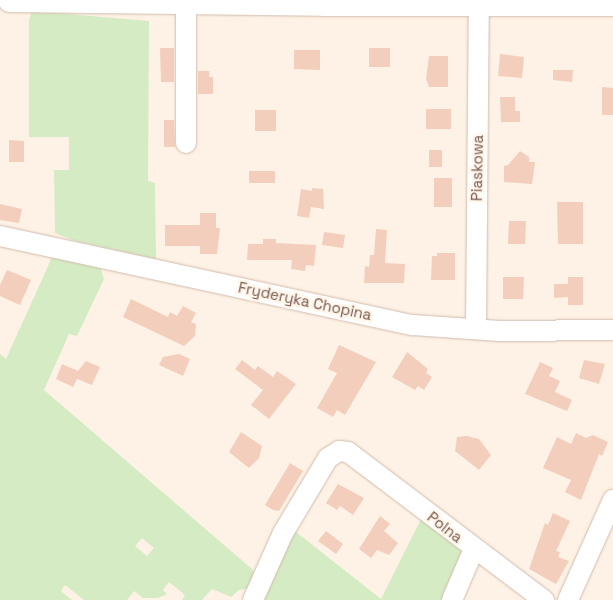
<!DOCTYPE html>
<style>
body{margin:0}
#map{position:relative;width:613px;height:600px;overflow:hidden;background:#fdf2e5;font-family:"Space Grotesk",sans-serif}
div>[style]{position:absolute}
.green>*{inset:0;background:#d5ebc3}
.building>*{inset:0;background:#f3cebc}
.roads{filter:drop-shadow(0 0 1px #d1bbad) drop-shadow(0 0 1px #d1bbad)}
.minor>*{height:20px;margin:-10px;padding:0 10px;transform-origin:10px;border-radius:10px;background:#fff}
span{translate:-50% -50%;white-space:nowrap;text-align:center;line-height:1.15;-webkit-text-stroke:5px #fff6ec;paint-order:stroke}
.street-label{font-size:15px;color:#765749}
</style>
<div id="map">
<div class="green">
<div style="clip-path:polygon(32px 11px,149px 21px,148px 181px,155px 183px,156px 259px,75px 241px,55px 233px,54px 170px,69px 170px,69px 137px,29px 137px,29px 20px)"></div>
<div style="clip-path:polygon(evenodd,53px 255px,99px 264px,104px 279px,77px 336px,69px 334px,44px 390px,253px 570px,255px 575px,252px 588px,239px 590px,231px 597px,212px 589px,202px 600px,182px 600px,185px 595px,169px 582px,163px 590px,167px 594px,158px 598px,143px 598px,134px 591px,127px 600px,84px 600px,65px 585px,61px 591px,72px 600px,0 600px,0 354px,6px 359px,53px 255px,142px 538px,154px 548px,147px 556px,135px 546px,142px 538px)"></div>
<div style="clip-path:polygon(422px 517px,464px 550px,442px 600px,257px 600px,291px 528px,381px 599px)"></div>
</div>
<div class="building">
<div style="clip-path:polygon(160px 48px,174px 48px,174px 82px,161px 82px)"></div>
<div style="clip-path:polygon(369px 48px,390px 48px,390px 67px,369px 67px)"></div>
<div style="clip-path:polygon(294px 50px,320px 50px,320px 70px,294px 69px)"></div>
<div style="clip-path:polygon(500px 54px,524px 57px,522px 78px,498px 76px)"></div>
<div style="clip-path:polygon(429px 56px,448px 56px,448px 87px,429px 87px,426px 79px)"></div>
<div style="clip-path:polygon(553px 70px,573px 70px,572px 82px,553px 80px)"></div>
<div style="clip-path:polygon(198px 71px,209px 71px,209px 77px,213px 77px,213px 94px,198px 94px)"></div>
<div style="clip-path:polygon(602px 87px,613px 88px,613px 115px,602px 115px)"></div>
<div style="clip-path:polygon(500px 97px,515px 97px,515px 111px,520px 111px,520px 122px,501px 122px)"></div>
<div style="clip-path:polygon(426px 109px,451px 109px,451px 129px,426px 129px)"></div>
<div style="clip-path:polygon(255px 110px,276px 110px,276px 131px,255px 131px)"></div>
<div style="clip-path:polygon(164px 120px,174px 120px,175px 147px,164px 147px)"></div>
<div style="clip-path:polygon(9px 140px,24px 141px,24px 162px,9px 162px)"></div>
<div style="clip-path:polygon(429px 150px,442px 150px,442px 167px,429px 167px)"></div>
<div style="clip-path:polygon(520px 151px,529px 157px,529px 162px,535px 162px,532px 184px,504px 182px,504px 166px,508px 165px)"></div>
<div style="clip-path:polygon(249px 171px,275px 171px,275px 183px,249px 183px)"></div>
<div style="clip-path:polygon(434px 178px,452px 178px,452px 207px,434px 207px)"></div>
<div style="clip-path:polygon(312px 188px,323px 189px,324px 209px,311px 207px,309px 218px,297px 216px,301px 189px,312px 191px)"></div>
<div style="clip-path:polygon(557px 202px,583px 202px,583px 244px,558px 244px)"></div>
<div style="clip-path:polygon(0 204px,22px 209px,19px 223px,0 220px)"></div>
<div style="clip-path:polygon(200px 213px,216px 213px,216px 228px,220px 228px,217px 254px,200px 254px,200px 246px,165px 246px,165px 225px,200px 225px)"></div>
<div style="clip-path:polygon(509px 221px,526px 221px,525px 244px,508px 244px)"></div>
<div style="clip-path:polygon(376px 229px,387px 230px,385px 263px,405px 264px,404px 283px,364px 283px,365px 266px,369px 267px,370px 255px,374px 255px)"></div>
<div style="clip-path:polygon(324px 232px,345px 235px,343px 248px,322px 245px)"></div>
<div style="clip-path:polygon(263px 239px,276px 239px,276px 243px,316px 245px,314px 266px,306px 265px,305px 271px,291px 269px,292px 260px,247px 260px,248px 244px,263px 244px)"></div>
<div style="clip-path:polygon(437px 253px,455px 253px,455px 280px,431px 280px,432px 256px,437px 256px)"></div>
<div style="clip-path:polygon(7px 270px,31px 280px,20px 305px,0 296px,0 285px)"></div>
<div style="clip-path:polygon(503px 277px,524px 277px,523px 299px,503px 299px)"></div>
<div style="clip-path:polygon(568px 277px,583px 277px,583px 305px,568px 305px,568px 297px,554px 298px,554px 284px,568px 284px)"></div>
<div style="clip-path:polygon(131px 299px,168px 317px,170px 312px,177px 316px,183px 306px,196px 313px,191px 322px,196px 324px,195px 336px,184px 346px,123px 317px)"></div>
<div style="clip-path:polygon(339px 345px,376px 362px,345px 415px,337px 410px,333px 417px,317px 408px,337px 373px,328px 369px)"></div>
<div style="clip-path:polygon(407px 352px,428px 369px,426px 373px,432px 377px,424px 390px,418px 386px,415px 390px,392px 377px)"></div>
<div style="clip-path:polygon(179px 354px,190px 359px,183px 376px,159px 365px,163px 357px)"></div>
<div style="clip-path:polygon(242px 360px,255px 370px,258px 366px,273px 377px,277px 371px,296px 384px,269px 419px,251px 405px,263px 390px,235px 369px)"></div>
<div style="clip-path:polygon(584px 360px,605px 364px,599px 384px,579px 378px)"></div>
<div style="clip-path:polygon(86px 361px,100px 367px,92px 385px,77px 379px,73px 387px,56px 379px,62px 364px,78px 371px)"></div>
<div style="clip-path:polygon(540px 362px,553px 368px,549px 376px,560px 381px,555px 392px,572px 400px,567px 411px,525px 394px)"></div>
<div style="clip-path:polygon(241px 432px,262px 446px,259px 458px,249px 468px,229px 452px)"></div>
<div style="clip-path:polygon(576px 433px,586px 438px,593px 435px,608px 442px,602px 456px,599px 454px,581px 500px,565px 492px,571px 480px,543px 468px,557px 437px,571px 444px)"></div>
<div style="clip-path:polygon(467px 436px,479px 439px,491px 455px,479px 470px,455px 451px,457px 437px)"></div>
<div style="clip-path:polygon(290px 463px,303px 471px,279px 511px,273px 510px,265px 505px)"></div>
<div style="clip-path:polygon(338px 484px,364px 498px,353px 515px,340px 506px,337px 510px,326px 503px)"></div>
<div style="clip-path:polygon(553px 513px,570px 521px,556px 551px,560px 552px,558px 557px,569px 561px,556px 584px,529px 569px,545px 523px,548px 525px)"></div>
<div style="clip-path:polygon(380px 516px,390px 524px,384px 531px,398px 543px,389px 555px,377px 550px,371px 558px,359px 549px)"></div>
<div style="clip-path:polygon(326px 531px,343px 544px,336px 554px,318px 541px)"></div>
</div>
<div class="roads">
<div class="minor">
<div style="left:9px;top:2px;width:314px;rotate:0.7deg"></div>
<div style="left:323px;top:6px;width:290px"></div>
<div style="left:186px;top:143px;width:140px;rotate:-90deg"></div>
<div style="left:0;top:236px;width:422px;rotate:12.2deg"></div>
<div style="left:413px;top:325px;width:87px;rotate:3.9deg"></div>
<div style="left:500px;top:331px;width:113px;rotate:-0.5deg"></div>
<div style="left:476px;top:329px;width:323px;rotate:-89.5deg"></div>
<div style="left:253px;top:600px;width:73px;rotate:-65.9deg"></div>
<div style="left:283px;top:533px;width:87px;rotate:-59deg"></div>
<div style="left:328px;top:458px;width:13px;rotate:-32deg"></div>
<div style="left:339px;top:451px;width:9px;rotate:6deg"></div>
<div style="left:348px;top:452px;width:246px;rotate:37.1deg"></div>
<div style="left:452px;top:600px;width:56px;rotate:-66.7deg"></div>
<div style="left:568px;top:600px;width:110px;rotate:-65.8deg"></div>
</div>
</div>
<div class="street-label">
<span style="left:477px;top:168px;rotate:-89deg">Piaskowa</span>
<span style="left:305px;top:301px;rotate:12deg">Fryderyka Chopina</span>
<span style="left:445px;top:527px;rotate:38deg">Polna</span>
</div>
</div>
